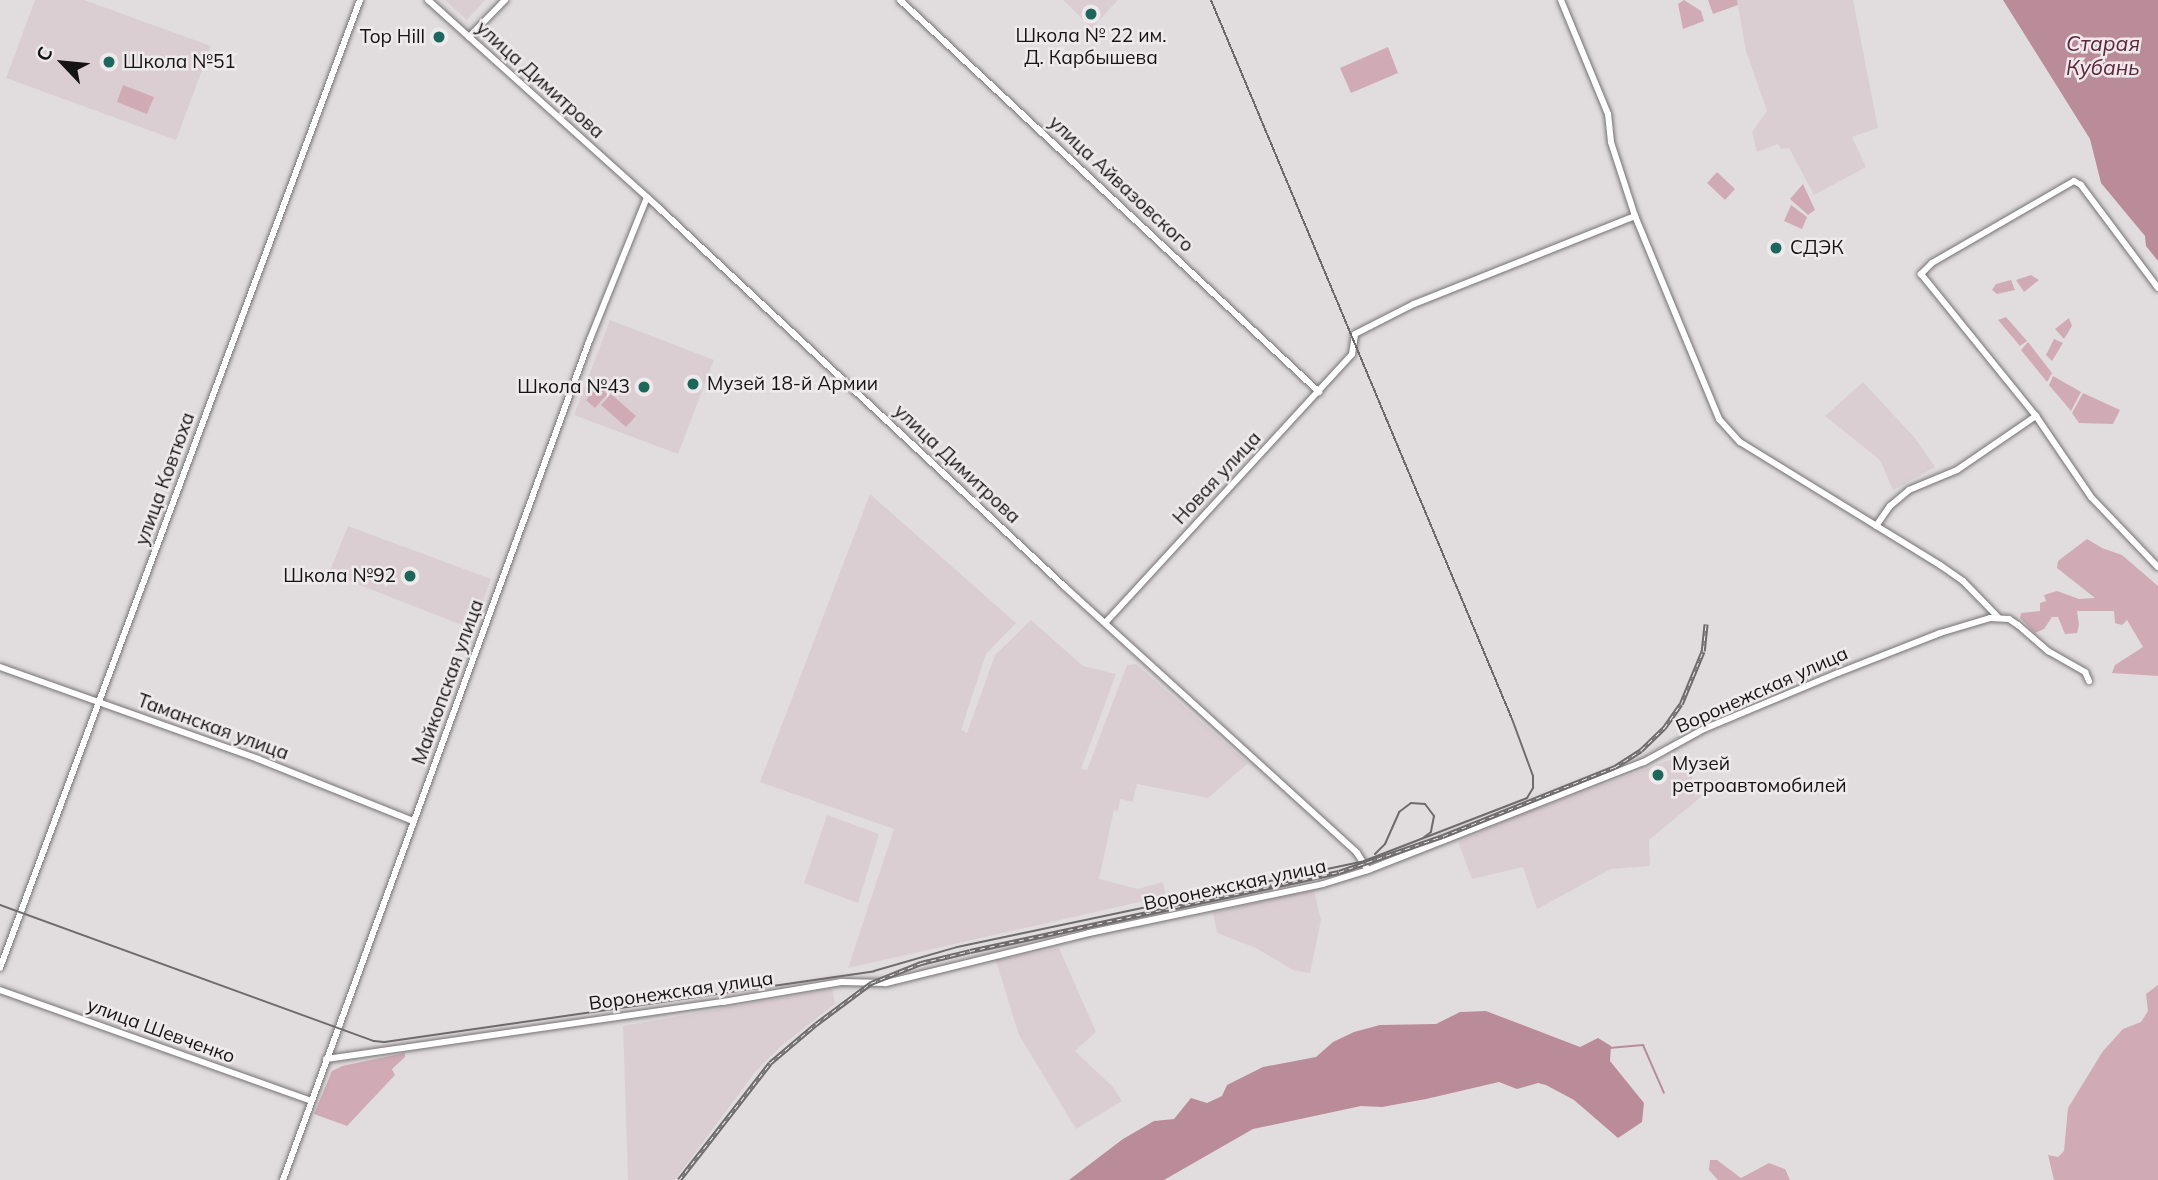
<!DOCTYPE html>
<meta charset="utf-8">
<style>
body{margin:0}
#map{position:relative;width:2158px;height:1180px;overflow:hidden;background:#e1ddde;font-family:Mulish,sans-serif}
div>[style]{position:absolute}
.built>*{inset:0;background:#dbced2}
.green>*{inset:0;background:#d0abb6}
.water>*{inset:0;background:#ba8c9a}
.stream>*{height:2px;margin:-1px;padding:0 1px;transform-origin:1px;border-radius:1px;background:#ba8c9a}
.roads{filter:drop-shadow(0 0 2px #767273) drop-shadow(0 0 2px #767273)}
.tertiary>*{height:6px;margin:-3px;padding:0 3px;transform-origin:3px;border-radius:3px;background:#fff}
.tram>*{height:2px;margin:-1px;padding:0 1px;transform-origin:1px;border-radius:1px;background:#6e6b6c}
.rail>*{height:4.5px;margin-top:-2.25px;transform-origin:0;background:repeating-linear-gradient(90deg,#eeeaeb 0 5px,#6e6b6c 0 10px);box-sizing:border-box;border-block:2px solid #6e6b6c}
.dots>*{width:19px;height:19px;translate:-50% -50%;box-sizing:border-box;border:4px solid #eeeaeb;border-radius:50%}
span{translate:-50% -50%;white-space:nowrap;text-align:center;line-height:1.15;-webkit-text-stroke:5px #eeeaeb;paint-order:stroke}
.poi-label{font-size:19px;color:#151314}
.right{translate:-100% -50%;text-align:right}
.left{translate:0 -50%;text-align:left}
.street-label{font-size:19px;color:#151314}
.water-label{font-size:21px;color:#60263d;font-style:italic}
.north{position:absolute;left:28px;top:28px;width:70px;height:70px;-webkit-text-stroke:5px #eeeaeb;paint-order:stroke;rotate:296deg;font-size:19px;font-weight:700;line-height:28px;text-align:center;color:#151314}
.north::after{content:'';display:block;margin:auto;width:24px;height:32px;background:#151314;clip-path:polygon(50% 0,100% 100%,50% 72%,0 100%)}
</style>
<div id="map">
<div class="built">
<div style="clip-path:polygon(35px 0,84px 0,211px 46px,176px 140px,6px 78px)"></div>
<div style="clip-path:polygon(445px 0,485px 0,467px 20px)"></div>
<div style="clip-path:polygon(1063px 0,1118px 0,1092px 28px)"></div>
<div style="clip-path:polygon(1737px 0,1853px 0,1878px 128px,1852px 137px,1866px 167px,1814px 195px,1789px 148px,1781px 149px,1778px 144px,1757px 152px,1752px 132px,1767px 111px,1746px 51px)"></div>
<div style="clip-path:polygon(610px 320px,714px 360px,678px 454px,574px 415px)"></div>
<div style="clip-path:polygon(1863px 382px,1915px 438px,1935px 467px,1893px 490px,1880px 460px,1825px 416px)"></div>
<div style="clip-path:polygon(870px 494px,1016px 623px,986px 654px,961px 730px,967px 733px,995px 655px,1031px 620px,1083px 666px,1116px 674px,1081px 769px,1087px 770px,1127px 665px,1136px 664px,1248px 763px,1208px 798px,1137px 784px,1133px 802px,1120px 799px,1118px 811px,1114px 810px,1099px 879px,1138px 889px,1163px 882px,1166px 896px,848px 968px,894px 829px,760px 782px)"></div>
<div style="clip-path:polygon(348px 526px,491px 579px,472px 629px,329px 573px)"></div>
<div style="clip-path:polygon(1681px 756px,1702px 796px,1649px 840px,1650px 866px,1611px 869px,1537px 909px,1523px 867px,1472px 879px,1458px 842px,1518px 816px)"></div>
<div style="clip-path:polygon(827px 815px,879px 834px,858px 903px,804px 883px)"></div>
<div style="clip-path:polygon(1314px 890px,1321px 920px,1310px 973px,1293px 970px,1256px 948px,1217px 933px,1213px 913px)"></div>
<div style="clip-path:polygon(1059px 948px,1096px 1032px,1075px 1051px,1113px 1087px,1122px 1101px,1076px 1129px,1019px 1035px,996px 961px)"></div>
<div style="clip-path:polygon(832px 989px,835px 1004px,782px 1045px,755px 1072px,675px 1180px,628px 1180px,623px 1026px)"></div>
</div>
<div class="green">
<div style="clip-path:polygon(1684px 0,1701px 11px,1704px 21px,1683px 29px,1678px 4px)"></div>
<div style="clip-path:polygon(1708px 0,1737px 0,1738px 5px,1713px 14px)"></div>
<div style="clip-path:polygon(1388px 47px,1398px 73px,1351px 93px,1340px 68px)"></div>
<div style="clip-path:polygon(123px 85px,154px 97px,147px 114px,117px 102px)"></div>
<div style="clip-path:polygon(1717px 172px,1735px 189px,1725px 200px,1707px 183px)"></div>
<div style="clip-path:polygon(1803px 184px,1815px 210px,1808px 215px,1790px 199px)"></div>
<div style="clip-path:polygon(1791px 205px,1807px 217px,1802px 229px,1784px 221px)"></div>
<div style="clip-path:polygon(2031px 275px,2039px 280px,2024px 292px,2016px 280px)"></div>
<div style="clip-path:polygon(2011px 280px,2015px 290px,1997px 294px,1992px 290px,1996px 284px)"></div>
<div style="clip-path:polygon(2006px 317px,2027px 341px,2020px 346px,1998px 320px)"></div>
<div style="clip-path:polygon(2069px 318px,2072px 326px,2064px 339px,2055px 329px)"></div>
<div style="clip-path:polygon(2054px 339px,2063px 343px,2052px 361px,2046px 355px)"></div>
<div style="clip-path:polygon(2028px 342px,2052px 373px,2047px 382px,2021px 350px)"></div>
<div style="clip-path:polygon(2053px 376px,2081px 392px,2071px 411px,2049px 385px)"></div>
<div style="clip-path:polygon(601px 383px,610px 391px,595px 408px,586px 400px)"></div>
<div style="clip-path:polygon(2083px 393px,2120px 410px,2113px 424px,2079px 423px,2072px 413px)"></div>
<div style="clip-path:polygon(611px 394px,636px 416px,626px 427px,601px 405px)"></div>
<div style="clip-path:polygon(2087px 539px,2102px 548px,2122px 555px,2158px 586px,2158px 676px,2112px 673px,2115px 665px,2143px 647px,2127px 620px,2122px 625px,2115px 623px,2114px 611px,2077px 611px,2079px 625px,2077px 633px,2065px 634px,2058px 617px,2052px 617px,2044px 629px,2035px 633px,2020px 618px,2021px 613px,2040px 611px,2040px 603px,2046px 601px,2044px 595px,2057px 591px,2079px 599px,2095px 598px,2057px 568px,2058px 561px)"></div>
<div style="clip-path:polygon(2158px 985px,2158px 1180px,2054px 1180px,2048px 1155px,2058px 1157px,2064px 1151px,2068px 1108px,2103px 1051px,2123px 1029px,2141px 1022px,2148px 1011px,2146px 994px)"></div>
<div style="clip-path:polygon(405px 1053px,405px 1057px,392px 1069px,395px 1075px,347px 1126px,314px 1114px,332px 1071px,342px 1066px)"></div>
<div style="clip-path:polygon(1710px 1160px,1717px 1160px,1741px 1178px,1769px 1163px,1785px 1169px,1790px 1180px,1718px 1180px,1709px 1170px)"></div>
</div>
<div class="water">
<div style="clip-path:polygon(2003px 0,2158px 0,2158px 261px,2146px 246px,2145px 236px,2101px 183px,2090px 139px)"></div>
<div style="clip-path:polygon(1486px 1011px,1580px 1047px,1598px 1038px,1611px 1046px,1610px 1061px,1644px 1103px,1642px 1122px,1618px 1138px,1574px 1100px,1546px 1085px,1538px 1083px,1517px 1089px,1499px 1082px,1426px 1099px,1382px 1107px,1361px 1106px,1253px 1129px,1164px 1180px,1069px 1180px,1123px 1139px,1154px 1121px,1174px 1119px,1191px 1098px,1207px 1103px,1222px 1096px,1227px 1085px,1263px 1067px,1316px 1057px,1333px 1042px,1354px 1032px,1380px 1025px,1436px 1024px,1460px 1012px)"></div>
</div>
<div class="stream">
<div style="left:1609px;top:1048px;width:34px;rotate:-5deg"></div>
<div style="left:1643px;top:1045px;width:52px;rotate:66.4deg"></div>
</div>
<div class="roads">
<div class="tertiary">
<div style="left:428px;top:0;width:311px;rotate:42deg"></div>
<div style="left:659px;top:208px;width:555px;rotate:43.03deg"></div>
<div style="left:1065px;top:587px;width:395px;rotate:42.3deg"></div>
<div style="left:1357px;top:853px;width:20px;rotate:57deg"></div>
<div style="left:900px;top:0;width:574px;rotate:43.09deg"></div>
<div style="left:469px;top:37px;width:52px;rotate:-45.8deg"></div>
<div style="left:1635px;top:216px;width:220px;rotate:67.5deg"></div>
<div style="left:1719px;top:419px;width:31px;rotate:48deg"></div>
<div style="left:1740px;top:442px;width:235px;rotate:31.6deg"></div>
<div style="left:1940px;top:565px;width:28px;rotate:35deg"></div>
<div style="left:1963px;top:581px;width:50px;rotate:45.8deg"></div>
<div style="left:2158px;top:288px;width:129px;rotate:-126.8deg"></div>
<div style="left:2081px;top:185px;width:8px;rotate:-150deg"></div>
<div style="left:2074px;top:181px;width:164px;rotate:150deg"></div>
<div style="left:1932px;top:263px;width:16px;rotate:135deg"></div>
<div style="left:1921px;top:274px;width:183px;rotate:51deg"></div>
<div style="left:2036px;top:416px;width:98px;rotate:55.8deg"></div>
<div style="left:2091px;top:497px;width:97px;rotate:46.3deg"></div>
<div style="left:1876px;top:526px;width:24px;rotate:-55deg"></div>
<div style="left:1890px;top:506px;width:25px;rotate:-40deg"></div>
<div style="left:1909px;top:490px;width:52px;rotate:-22.6deg"></div>
<div style="left:1957px;top:470px;width:96px;rotate:-34.4deg"></div>
<div style="left:1105px;top:623px;width:365px;rotate:-47.4deg"></div>
<div style="left:1352px;top:354px;width:20px;rotate:-81deg"></div>
<div style="left:1355px;top:334px;width:66px;rotate:-27deg"></div>
<div style="left:1414px;top:304px;width:238px;rotate:-21.7deg"></div>
<div style="left:1635px;top:216px;width:78px;rotate:-108deg"></div>
<div style="left:1611px;top:142px;width:28px;rotate:-96deg"></div>
<div style="left:1608px;top:114px;width:123px;rotate:-112.4deg"></div>
<div style="left:0;top:667px;width:274px;rotate:19.6deg"></div>
<div style="left:258px;top:759px;width:167px;rotate:21.8deg"></div>
<div style="left:0;top:968px;width:1033px;rotate:-69.6deg"></div>
<div style="left:0;top:990px;width:330px;rotate:19.6deg"></div>
<div style="left:326px;top:1059px;width:401px;rotate:-8.2deg"></div>
<div style="left:723px;top:1002px;width:120px;rotate:-9.6deg"></div>
<div style="left:841px;top:982px;width:45px;rotate:1.3deg"></div>
<div style="left:886px;top:983px;width:209px;rotate:-13.8deg"></div>
<div style="left:1089px;top:933px;width:239px;rotate:-11.8deg"></div>
<div style="left:1323px;top:884px;width:47px;rotate:-17.3deg"></div>
<div style="left:1368px;top:870px;width:296px;rotate:-21.4deg"></div>
<div style="left:1644px;top:762px;width:68px;rotate:-28.8deg"></div>
<div style="left:1704px;top:729px;width:145px;rotate:-22.7deg"></div>
<div style="left:1838px;top:673px;width:110px;rotate:-21.4deg"></div>
<div style="left:1940px;top:633px;width:52px;rotate:-16.7deg"></div>
<div style="left:1990px;top:618px;width:19px;rotate:3deg"></div>
<div style="left:2009px;top:619px;width:11px;rotate:34deg"></div>
<div style="left:2018px;top:625px;width:40px;rotate:41deg"></div>
<div style="left:2048px;top:651px;width:43px;rotate:29.6deg"></div>
<div style="left:2085px;top:672px;width:10px;rotate:66deg"></div>
<div style="left:283px;top:1180px;width:895px;rotate:-69.95deg"></div>
<div style="left:590px;top:339px;width:153px;rotate:-68.1deg"></div>
</div>
</div>
<div class="tram">
<div style="left:1375px;top:854px;width:14px;rotate:-45deg"></div>
<div style="left:1385px;top:844px;width:35px;rotate:-66deg"></div>
<div style="left:1399px;top:812px;width:15px;rotate:-37deg"></div>
<div style="left:1411px;top:803px;width:14px;rotate:4deg"></div>
<div style="left:1425px;top:804px;width:15px;rotate:53deg"></div>
<div style="left:1434px;top:816px;width:16px;rotate:101deg"></div>
<div style="left:1431px;top:832px;width:10px;rotate:143deg"></div>
<div style="left:0;top:905px;width:398px;rotate:20deg"></div>
<div style="left:374px;top:1041px;width:10px;rotate:6deg"></div>
<div style="left:384px;top:1042px;width:495px;rotate:-8.2deg"></div>
<div style="left:874px;top:971px;width:86px;rotate:-16.1deg"></div>
<div style="left:957px;top:947px;width:416px;rotate:-11.9deg"></div>
<div style="left:1364px;top:861px;width:175px;rotate:-21.1deg"></div>
<div style="left:1527px;top:798px;width:12px;rotate:-59deg"></div>
<div style="left:1533px;top:788px;width:12px;rotate:-90deg"></div>
<div style="left:1533px;top:776px;width:61px;rotate:-110.2deg"></div>
<div style="left:1512px;top:719px;width:779px;rotate:-112.72deg"></div>
</div>
<div class="rail">
<div style="left:679px;top:1180px;width:148px;rotate:-52.1deg"></div>
<div style="left:770px;top:1063px;width:60px;rotate:-40.3deg"></div>
<div style="left:816px;top:1024px;width:69px;rotate:-36.7deg"></div>
<div style="left:871px;top:983px;width:54px;rotate:-21.8deg"></div>
<div style="left:921px;top:963px;width:50px;rotate:-13.8deg"></div>
<div style="left:970px;top:951px;width:377px;rotate:-12.1deg"></div>
<div style="left:1339px;top:872px;width:110px;rotate:-19.1deg"></div>
<div style="left:1443px;top:836px;width:185px;rotate:-21.9deg"></div>
<div style="left:1615px;top:767px;width:31px;rotate:-33deg"></div>
<div style="left:1641px;top:750px;width:32px;rotate:-44deg"></div>
<div style="left:1664px;top:728px;width:29px;rotate:-55deg"></div>
<div style="left:1681px;top:704px;width:57px;rotate:-67.5deg"></div>
<div style="left:1703px;top:651px;width:27px;rotate:-84deg"></div>
</div>
<div class="dots">
<div style="left:1091px;top:14px;background:#1d665b"></div>
<div style="left:439px;top:37px;background:#1d665b"></div>
<div style="left:109px;top:62px;background:#1d665b"></div>
<div style="left:1776px;top:248px;background:#1d665b"></div>
<div style="left:693px;top:384px;background:#1d665b"></div>
<div style="left:644px;top:387px;background:#1d665b"></div>
<div style="left:410px;top:576px;background:#1d665b"></div>
<div style="left:1658px;top:775px;background:#1d665b"></div>
</div>
<div class="poi-label">
<span style="left:1091px;top:47px">Школа № 22 им.<br>Д. Карбышева</span>
<span class="right" style="left:425px;top:37px">Top Hill</span>
<span class="left" style="left:123px;top:62px">Школа №51</span>
<span class="left" style="left:1790px;top:248px">СДЭК</span>
<span class="left" style="left:707px;top:384px">Музей 18-й Армии</span>
<span class="right" style="left:630px;top:387px">Школа №43</span>
<span class="right" style="left:396px;top:576px">Школа №92</span>
<span class="left" style="left:1672px;top:775px">Музей<br>ретроавтомобилей</span>
</div>
<div class="street-label">
<span style="left:540px;top:80px;rotate:42deg">улица Димитрова</span>
<span style="left:1121px;top:184px;rotate:43deg">улица Айвазовского</span>
<span style="left:957px;top:464px;rotate:43deg">улица Димитрова</span>
<span style="left:1217px;top:478px;rotate:-47deg">Новая улица</span>
<span style="left:165px;top:479px;rotate:-70deg">улица Ковтюха</span>
<span style="left:448px;top:682px;rotate:-70deg">Майкопская улица</span>
<span style="left:1762px;top:690px;rotate:-24deg">Воронежская улица</span>
<span style="left:213px;top:727px;rotate:20deg">Таманская улица</span>
<span style="left:1235px;top:885px;rotate:-12deg">Воронежская улица</span>
<span style="left:681px;top:991px;rotate:-8deg">Воронежская улица</span>
<span style="left:161px;top:1031px;rotate:20deg">улица Шевченко</span>
</div>
<div class="water-label">
<span style="left:2103px;top:55px">Старая<br>Кубань</span>
</div>
<div class="north">С</div>
</div>
